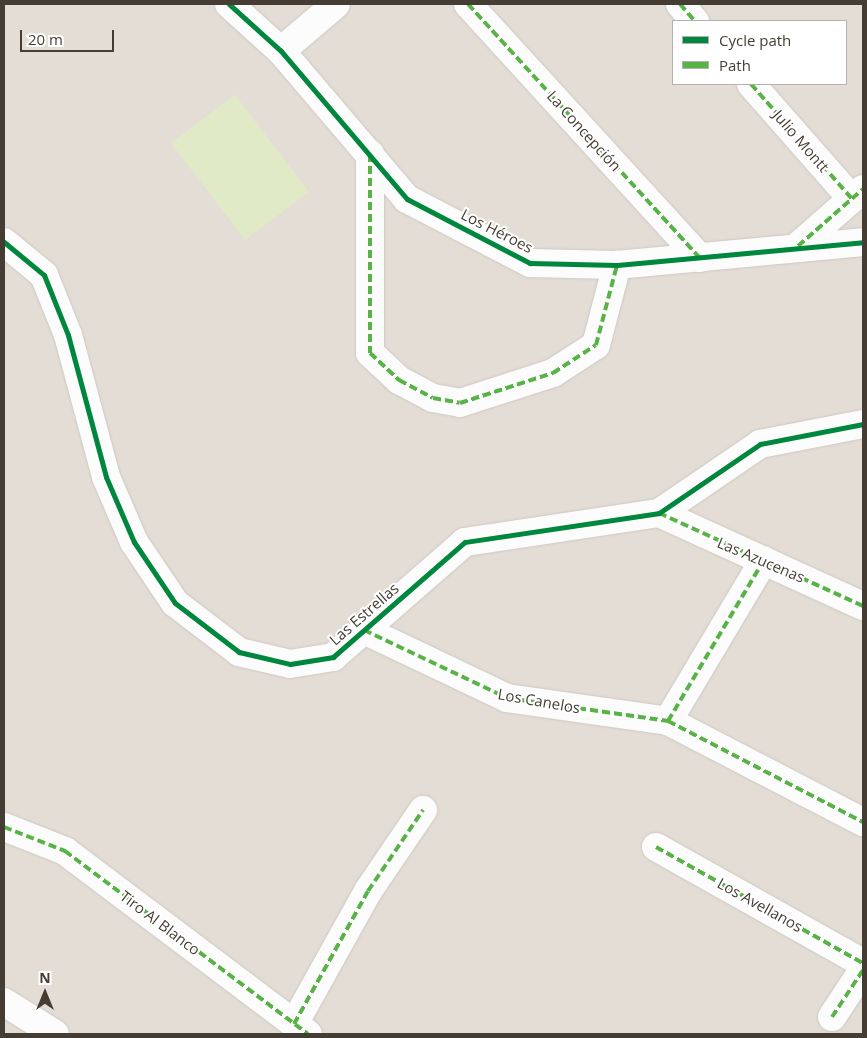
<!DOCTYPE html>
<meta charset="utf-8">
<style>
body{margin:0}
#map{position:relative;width:867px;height:1038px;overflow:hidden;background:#f0ece8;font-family:"Open Sans",sans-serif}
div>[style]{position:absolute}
.residential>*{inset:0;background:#e4ddd5}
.green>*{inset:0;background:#e0eac7}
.roads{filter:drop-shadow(0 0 1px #ccc8c4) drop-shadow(0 0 1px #ccc8c4)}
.minor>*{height:28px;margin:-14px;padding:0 14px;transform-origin:14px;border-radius:14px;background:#fdfcfc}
.quiet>*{height:4px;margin-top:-2px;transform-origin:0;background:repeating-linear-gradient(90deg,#57b346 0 8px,transparent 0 12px)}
.cycleway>*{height:5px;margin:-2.5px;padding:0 2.5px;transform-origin:2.5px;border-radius:2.5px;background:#00873e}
span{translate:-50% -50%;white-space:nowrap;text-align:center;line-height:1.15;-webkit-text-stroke:4px #fff;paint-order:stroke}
.street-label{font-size:15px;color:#453d34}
.frame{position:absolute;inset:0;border:5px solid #453d34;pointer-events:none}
.legend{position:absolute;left:672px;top:20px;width:175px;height:65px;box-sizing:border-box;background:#fff;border:1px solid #b5b1ae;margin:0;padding:6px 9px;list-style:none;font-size:15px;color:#453d34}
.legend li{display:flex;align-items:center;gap:10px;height:25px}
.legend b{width:25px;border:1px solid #b5b1ae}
.north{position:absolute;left:20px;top:968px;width:50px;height:50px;-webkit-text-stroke:4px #fff;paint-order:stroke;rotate:0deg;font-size:14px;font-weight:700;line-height:20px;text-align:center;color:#453d34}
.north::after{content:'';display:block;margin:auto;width:18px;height:22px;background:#453d34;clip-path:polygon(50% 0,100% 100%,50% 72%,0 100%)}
.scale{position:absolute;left:20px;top:30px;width:94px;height:22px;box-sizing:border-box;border:2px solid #453d34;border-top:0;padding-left:6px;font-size:15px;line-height:18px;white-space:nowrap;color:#453d34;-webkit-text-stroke:4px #fff;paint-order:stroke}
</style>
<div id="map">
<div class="residential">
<div style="clip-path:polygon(evenodd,4px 4px,863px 4px,863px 1034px,4px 1034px,4px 4px,673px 21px,846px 21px,846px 84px,673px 84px,673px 21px)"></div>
</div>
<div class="green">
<div style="clip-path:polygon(235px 95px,309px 192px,245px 240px,171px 143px)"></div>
</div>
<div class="roads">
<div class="minor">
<div style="left:229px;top:4px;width:70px;rotate:42.1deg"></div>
<div style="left:281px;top:51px;width:194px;rotate:49.6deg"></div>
<div style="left:407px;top:199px;width:139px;rotate:27.5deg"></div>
<div style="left:530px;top:263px;width:87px;rotate:1.3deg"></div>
<div style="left:617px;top:265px;width:247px;rotate:-5.3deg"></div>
<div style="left:468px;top:4px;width:344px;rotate:47.6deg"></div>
<div style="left:680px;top:4px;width:23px;rotate:49deg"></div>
<div style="left:281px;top:51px;width:72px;rotate:-40.5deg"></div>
<div style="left:751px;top:84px;width:153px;rotate:48.7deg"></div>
<div style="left:370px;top:154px;width:199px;rotate:90deg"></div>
<div style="left:370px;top:353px;width:40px;rotate:43deg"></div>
<div style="left:399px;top:380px;width:38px;rotate:28deg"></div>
<div style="left:433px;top:398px;width:27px;rotate:10deg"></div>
<div style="left:460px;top:403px;width:98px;rotate:-17.9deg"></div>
<div style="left:553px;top:373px;width:51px;rotate:-33.1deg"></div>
<div style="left:596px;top:345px;width:83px;rotate:-75.3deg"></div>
<div style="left:4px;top:242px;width:52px;rotate:39.5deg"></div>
<div style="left:44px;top:275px;width:65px;rotate:68.2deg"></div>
<div style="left:68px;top:335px;width:147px;rotate:75deg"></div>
<div style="left:106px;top:477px;width:71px;rotate:66.7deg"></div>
<div style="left:134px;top:542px;width:73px;rotate:56.1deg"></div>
<div style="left:175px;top:603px;width:81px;rotate:37.4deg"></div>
<div style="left:239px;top:652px;width:52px;rotate:13.2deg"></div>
<div style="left:290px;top:664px;width:44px;rotate:-9.2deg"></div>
<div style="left:333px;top:657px;width:175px;rotate:-41.1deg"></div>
<div style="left:465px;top:542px;width:196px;rotate:-8.5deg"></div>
<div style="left:659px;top:513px;width:122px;rotate:-34.3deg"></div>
<div style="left:760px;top:444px;width:105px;rotate:-11deg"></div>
<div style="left:798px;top:246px;width:86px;rotate:-41.2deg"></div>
<div style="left:659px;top:513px;width:224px;rotate:24.5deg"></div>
<div style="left:364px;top:630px;width:158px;rotate:25.4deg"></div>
<div style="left:507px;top:698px;width:163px;rotate:8.1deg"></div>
<div style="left:668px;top:721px;width:220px;rotate:27.4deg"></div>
<div style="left:668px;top:721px;width:187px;rotate:-59.2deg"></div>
<div style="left:4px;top:827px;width:66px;rotate:21.5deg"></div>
<div style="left:65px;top:851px;width:304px;rotate:37deg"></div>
<div style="left:656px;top:847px;width:237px;rotate:29.3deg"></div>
<div style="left:4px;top:1002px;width:60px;rotate:32.1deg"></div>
<div style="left:832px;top:1017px;width:56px;rotate:-56.6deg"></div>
<div style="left:294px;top:1024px;width:152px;rotate:-60.9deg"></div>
<div style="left:368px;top:891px;width:98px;rotate:-55.8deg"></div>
</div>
</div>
<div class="quiet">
<div style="left:468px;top:4px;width:344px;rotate:47.6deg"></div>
<div style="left:680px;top:4px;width:23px;rotate:49deg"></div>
<div style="left:751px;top:84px;width:153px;rotate:48.7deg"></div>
<div style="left:370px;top:154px;width:199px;rotate:90deg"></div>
<div style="left:370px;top:353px;width:40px;rotate:43deg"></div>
<div style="left:399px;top:380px;width:38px;rotate:28deg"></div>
<div style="left:433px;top:398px;width:27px;rotate:10deg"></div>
<div style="left:460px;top:403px;width:98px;rotate:-17.9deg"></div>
<div style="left:553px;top:373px;width:51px;rotate:-33.1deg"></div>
<div style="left:596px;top:345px;width:83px;rotate:-75.3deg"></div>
<div style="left:798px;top:246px;width:86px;rotate:-41.2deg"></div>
<div style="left:659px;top:513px;width:224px;rotate:24.5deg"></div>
<div style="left:364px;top:630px;width:158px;rotate:25.4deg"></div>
<div style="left:507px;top:698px;width:163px;rotate:8.1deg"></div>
<div style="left:668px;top:721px;width:220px;rotate:27.4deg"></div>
<div style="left:668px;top:721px;width:187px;rotate:-59.2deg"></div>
<div style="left:4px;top:827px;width:66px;rotate:21.5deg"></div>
<div style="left:65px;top:851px;width:304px;rotate:37deg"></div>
<div style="left:656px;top:847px;width:237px;rotate:29.3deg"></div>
<div style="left:832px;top:1017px;width:56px;rotate:-56.6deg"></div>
<div style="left:294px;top:1024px;width:152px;rotate:-60.9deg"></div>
<div style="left:368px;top:891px;width:98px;rotate:-55.8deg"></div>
</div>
<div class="cycleway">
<div style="left:229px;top:4px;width:70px;rotate:42.1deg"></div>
<div style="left:281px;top:51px;width:194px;rotate:49.6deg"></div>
<div style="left:407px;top:199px;width:139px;rotate:27.5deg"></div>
<div style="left:530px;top:263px;width:87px;rotate:1.3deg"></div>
<div style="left:617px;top:265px;width:247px;rotate:-5.3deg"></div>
<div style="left:4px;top:242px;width:52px;rotate:39.5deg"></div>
<div style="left:44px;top:275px;width:65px;rotate:68.2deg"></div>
<div style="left:68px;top:335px;width:147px;rotate:75deg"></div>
<div style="left:106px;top:477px;width:71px;rotate:66.7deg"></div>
<div style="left:134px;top:542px;width:73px;rotate:56.1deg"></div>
<div style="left:175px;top:603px;width:81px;rotate:37.4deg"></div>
<div style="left:239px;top:652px;width:52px;rotate:13.2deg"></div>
<div style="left:290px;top:664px;width:44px;rotate:-9.2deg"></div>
<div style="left:333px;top:657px;width:175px;rotate:-41.1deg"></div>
<div style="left:465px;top:542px;width:196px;rotate:-8.5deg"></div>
<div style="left:659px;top:513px;width:122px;rotate:-34.3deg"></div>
<div style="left:760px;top:444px;width:105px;rotate:-11deg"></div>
</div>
<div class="street-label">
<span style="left:584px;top:131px;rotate:48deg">La Concepción</span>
<span style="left:801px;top:141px;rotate:49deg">Julio Montt</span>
<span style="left:497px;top:231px;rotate:27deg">Los Héroes</span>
<span style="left:761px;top:560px;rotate:23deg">Las Azucenas</span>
<span style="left:364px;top:614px;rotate:-41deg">Las Estrellas</span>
<span style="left:539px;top:701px;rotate:10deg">Los Canelos</span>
<span style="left:760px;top:905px;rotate:29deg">Los Avellanos</span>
<span style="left:160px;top:923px;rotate:37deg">Tiro Al Blanco</span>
</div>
<div class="frame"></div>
<ul class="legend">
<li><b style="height:6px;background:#00873e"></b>Cycle path</li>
<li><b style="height:6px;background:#57b346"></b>Path</li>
</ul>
<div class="north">N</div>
<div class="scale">20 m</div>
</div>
